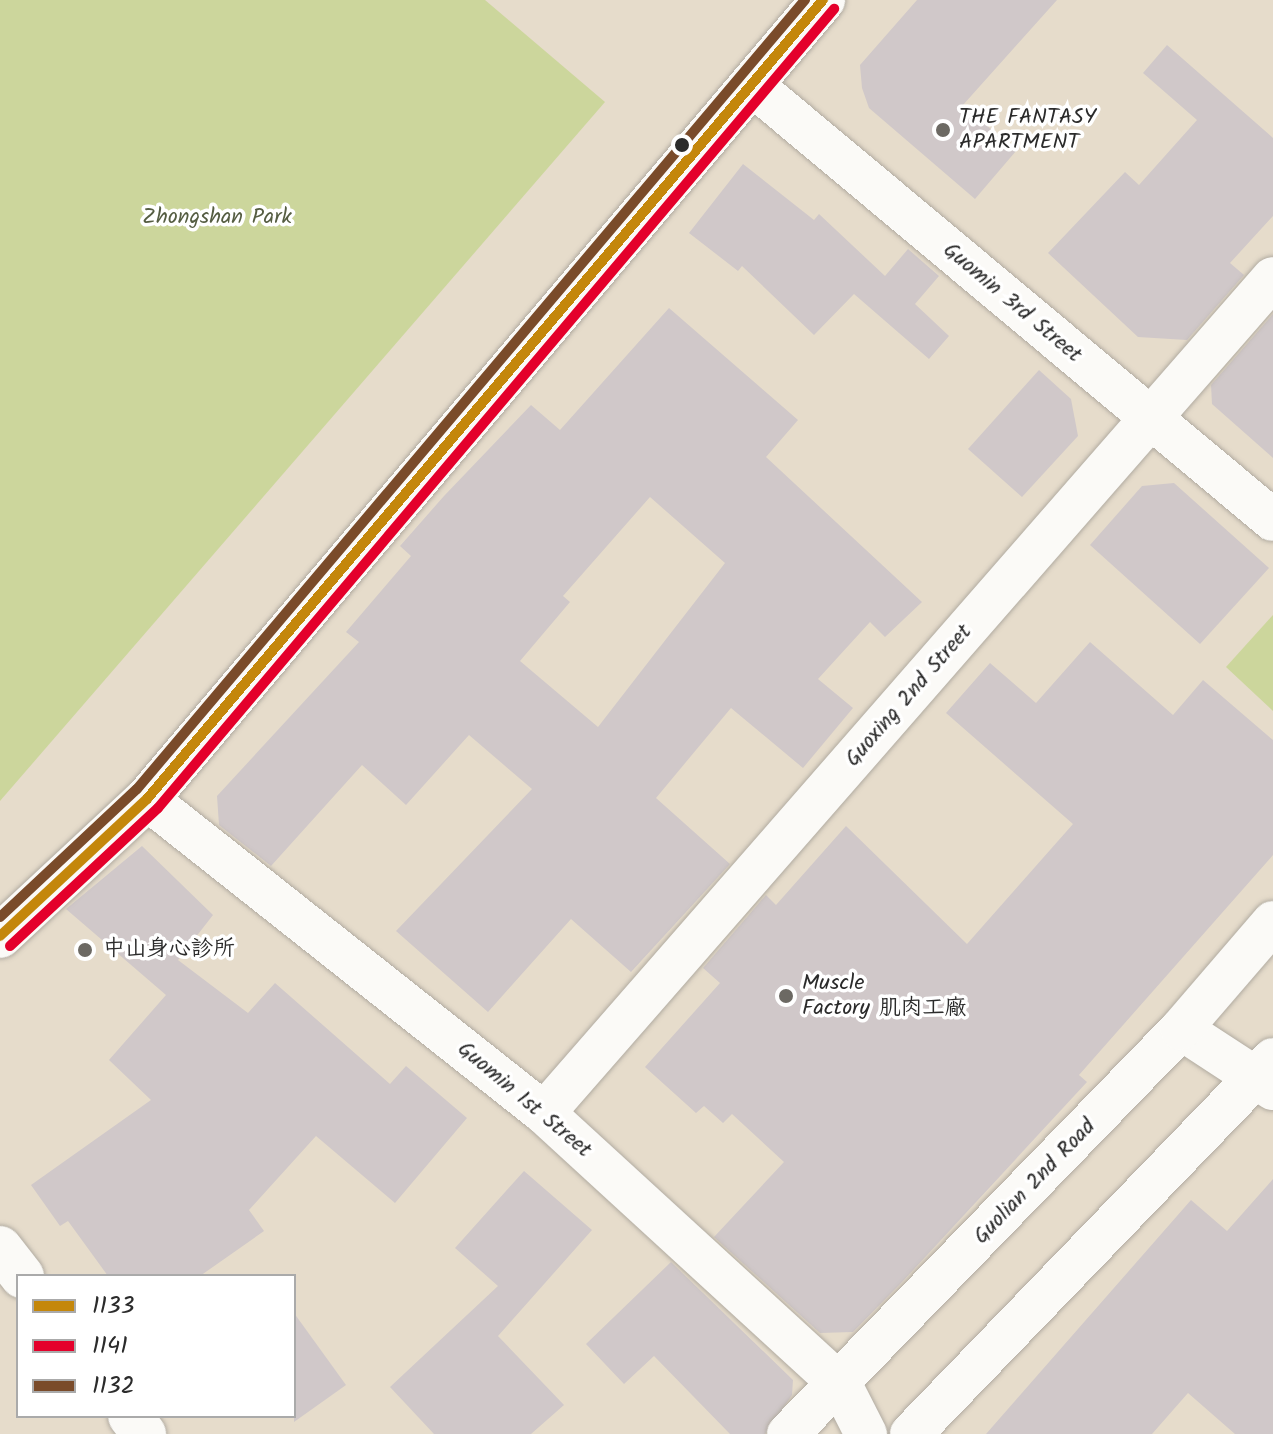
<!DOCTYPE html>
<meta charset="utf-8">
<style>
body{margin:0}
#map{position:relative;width:1273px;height:1434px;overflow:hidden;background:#e6dccb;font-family:Kalam,"LXGW WenKai TC",sans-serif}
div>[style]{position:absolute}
.green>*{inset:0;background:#ccd69c}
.building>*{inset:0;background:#d0c8c9}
.roads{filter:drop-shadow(0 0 2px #b1aba1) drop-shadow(0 0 2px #b1aba1)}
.street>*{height:42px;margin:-21px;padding:0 21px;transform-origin:21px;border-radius:21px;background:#fbfaf7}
.secondary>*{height:44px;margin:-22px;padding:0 22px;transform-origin:22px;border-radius:22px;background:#fbfaf7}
.bus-1>*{height:10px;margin:-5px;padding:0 5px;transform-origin:5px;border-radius:5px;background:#c4870b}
.bus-2>*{height:10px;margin:-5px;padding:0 5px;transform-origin:5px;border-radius:5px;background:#e4002b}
.bus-3>*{height:10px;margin:-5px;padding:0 5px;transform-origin:5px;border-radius:5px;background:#7a4b2a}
.dots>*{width:22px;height:22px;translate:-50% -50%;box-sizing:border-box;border:4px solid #fff;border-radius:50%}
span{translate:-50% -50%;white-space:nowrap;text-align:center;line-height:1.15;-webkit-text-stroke:7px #fff;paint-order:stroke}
.poi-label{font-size:22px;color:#2b2b2b}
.left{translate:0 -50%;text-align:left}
.park-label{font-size:22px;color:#555d42}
.street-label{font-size:22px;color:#2b2b2b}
.legend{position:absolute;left:16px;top:1274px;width:280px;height:144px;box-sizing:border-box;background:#fff;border:2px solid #aaa;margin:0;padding:10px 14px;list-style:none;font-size:24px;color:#2b2b2b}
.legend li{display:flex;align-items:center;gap:16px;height:40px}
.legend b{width:40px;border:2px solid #aaa}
</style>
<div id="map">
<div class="green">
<div style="clip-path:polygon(0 0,485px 0,605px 102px,0 801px)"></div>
<div style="clip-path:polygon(1273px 615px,1273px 711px,1226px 667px)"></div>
</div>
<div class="building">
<div style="clip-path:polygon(917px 0,1057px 0,963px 105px,1016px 151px,975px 199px,869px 108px,862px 88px,860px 65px)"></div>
<div style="clip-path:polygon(1167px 45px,1273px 138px,1273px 216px,1230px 263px,1244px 275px,1187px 340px,1138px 337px,1048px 253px,1125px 172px,1139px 185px,1197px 120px,1143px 73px)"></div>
<div style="clip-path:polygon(743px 164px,814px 220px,819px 214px,885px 276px,908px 249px,939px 276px,915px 304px,949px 336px,929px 359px,854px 294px,814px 335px,742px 266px,738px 271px,689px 233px)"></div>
<div style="clip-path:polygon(evenodd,669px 308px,798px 420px,766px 457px,922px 602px,885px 637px,870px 622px,818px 679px,853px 708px,803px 768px,731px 708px,656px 798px,730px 864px,631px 972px,571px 919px,488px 1012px,396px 931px,532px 789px,469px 735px,406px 805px,362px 765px,271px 866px,219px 825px,217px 796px,359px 642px,346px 632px,411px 556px,400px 546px,444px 496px,531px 405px,560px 430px,669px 308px,650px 497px,725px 563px,598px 727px,520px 661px,570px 602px,563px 596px,650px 497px)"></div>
<div style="clip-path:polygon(1273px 314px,1273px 458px,1212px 404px,1211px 385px)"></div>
<div style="clip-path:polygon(1039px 370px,1071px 399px,1078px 436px,1022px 497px,968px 449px)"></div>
<div style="clip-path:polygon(1174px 483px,1269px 568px,1200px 644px,1090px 545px,1142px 486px)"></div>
<div style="clip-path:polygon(1090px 642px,1173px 715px,1203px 680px,1273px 740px,1273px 855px,1079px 1075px,1087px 1082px,903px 1281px,853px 1332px,820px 1333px,714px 1237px,784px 1162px,732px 1114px,723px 1123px,704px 1106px,696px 1113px,645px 1067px,720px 983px,703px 968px,766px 895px,776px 905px,846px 826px,967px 944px,1073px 824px,946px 713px,990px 663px,1036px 703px)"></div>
<div style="clip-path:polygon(142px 846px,213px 915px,178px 960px,248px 1013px,275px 983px,390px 1084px,406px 1066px,467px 1118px,395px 1203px,316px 1136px,249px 1210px,264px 1231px,200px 1276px,108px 1276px,68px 1221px,60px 1226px,31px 1185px,151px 1100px,109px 1060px,166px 995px,66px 909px)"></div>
<div style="clip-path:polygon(524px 1171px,592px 1230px,498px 1336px,564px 1405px,531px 1434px,434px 1434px,390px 1387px,498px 1286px,455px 1248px)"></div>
<div style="clip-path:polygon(1273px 1179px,1273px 1434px,1235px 1434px,1188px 1393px,1152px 1434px,986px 1434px,1191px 1200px,1227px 1231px)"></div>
<div style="clip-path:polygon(671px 1262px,793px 1380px,792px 1395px,765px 1434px,730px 1434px,654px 1356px,624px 1384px,586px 1344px)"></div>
<div style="clip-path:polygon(294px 1313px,346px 1385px,294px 1422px)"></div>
</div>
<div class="roads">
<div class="street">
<div style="left:751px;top:84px;width:680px;rotate:39.87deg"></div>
<div style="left:147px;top:799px;width:506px;rotate:38.34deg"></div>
<div style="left:544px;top:1113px;width:403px;rotate:42.5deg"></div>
<div style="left:841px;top:1385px;width:55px;rotate:63deg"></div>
<div style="left:1181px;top:1029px;width:110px;rotate:33.1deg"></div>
<div style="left:544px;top:1113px;width:1108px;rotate:-48.88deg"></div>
<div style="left:788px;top:1434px;width:564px;rotate:-45.86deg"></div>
<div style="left:1181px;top:1029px;width:141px;rotate:-49.3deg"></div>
<div style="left:911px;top:1434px;width:521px;rotate:-46.01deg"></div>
</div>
<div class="secondary">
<div style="left:0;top:936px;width:201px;rotate:-43deg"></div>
<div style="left:147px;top:799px;width:1047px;rotate:-49.77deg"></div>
<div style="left:0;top:1248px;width:36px;rotate:52deg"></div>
<div style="left:130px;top:1416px;width:23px;rotate:52deg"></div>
</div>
</div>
<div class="bus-1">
<div style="left:0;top:936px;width:201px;rotate:-43deg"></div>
<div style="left:147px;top:799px;width:1047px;rotate:-49.77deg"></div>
</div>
<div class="bus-2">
<div style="left:10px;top:946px;width:202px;rotate:-43deg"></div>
<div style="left:158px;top:808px;width:1047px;rotate:-49.77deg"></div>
</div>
<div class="bus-3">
<div style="left:0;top:917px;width:187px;rotate:-43.1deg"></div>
<div style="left:137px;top:789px;width:1034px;rotate:-49.75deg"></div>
</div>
<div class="dots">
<div style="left:943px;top:130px;background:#6c6963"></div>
<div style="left:682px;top:145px;background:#2b2b2b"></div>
<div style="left:85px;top:950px;background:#6c6963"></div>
<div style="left:786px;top:996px;background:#6c6963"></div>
</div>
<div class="poi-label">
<span class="left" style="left:959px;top:130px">THE FANTASY<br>APARTMENT</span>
<span class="left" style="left:103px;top:950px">中山身心診所</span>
<span class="left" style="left:802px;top:996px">Muscle<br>Factory 肌肉工廠</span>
</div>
<div class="park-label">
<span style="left:217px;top:218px">Zhongshan Park</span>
</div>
<div class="street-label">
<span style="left:1012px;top:303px;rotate:40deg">Guomin 3rd Street</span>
<span style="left:909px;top:696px;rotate:-49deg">Guoxing 2nd Street</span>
<span style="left:524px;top:1100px;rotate:40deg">Guomin 1st Street</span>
<span style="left:1035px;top:1182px;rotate:-46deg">Guolian 2nd Road</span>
</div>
<ul class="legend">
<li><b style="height:10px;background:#c4870b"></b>1133</li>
<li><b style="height:10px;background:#e4002b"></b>1141</li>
<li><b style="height:10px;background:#7a4b2a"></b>1132</li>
</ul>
</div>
